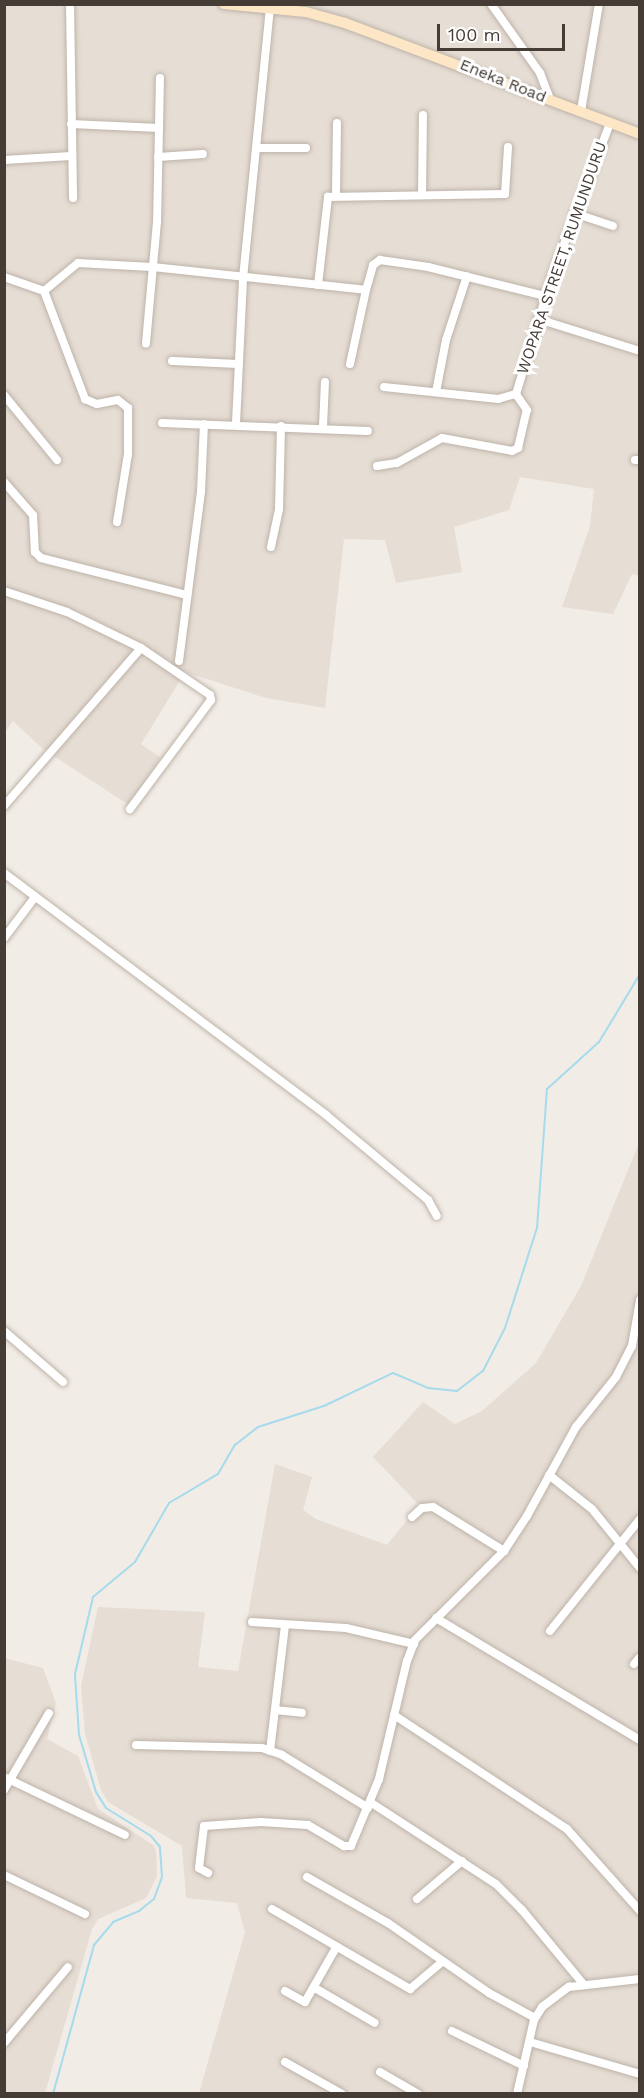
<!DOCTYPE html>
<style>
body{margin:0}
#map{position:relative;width:644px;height:2098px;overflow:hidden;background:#f2ece6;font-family:"Work Sans",sans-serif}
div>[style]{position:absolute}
.residential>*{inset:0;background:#e6ddd4}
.stream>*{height:2px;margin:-1px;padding:0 1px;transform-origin:1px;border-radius:1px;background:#a5dbec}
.roads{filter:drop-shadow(0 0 2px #bdb3a9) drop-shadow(0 0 2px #bdb3a9)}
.minor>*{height:8px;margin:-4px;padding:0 4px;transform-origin:4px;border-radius:4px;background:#fff}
.secondary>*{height:10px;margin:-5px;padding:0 5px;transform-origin:5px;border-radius:5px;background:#fce6c6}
span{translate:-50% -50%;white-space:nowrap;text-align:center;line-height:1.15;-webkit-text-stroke:6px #fff;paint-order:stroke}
.street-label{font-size:16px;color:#453c36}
.frame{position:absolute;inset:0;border:6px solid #453c36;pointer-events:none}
.scale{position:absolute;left:437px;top:24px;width:128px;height:27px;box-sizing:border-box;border:3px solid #453c36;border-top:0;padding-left:8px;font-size:18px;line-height:21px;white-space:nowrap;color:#453c36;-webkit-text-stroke:4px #fff;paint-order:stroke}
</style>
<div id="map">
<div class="residential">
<div style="clip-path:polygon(5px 5px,639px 5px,640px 576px,632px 574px,613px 614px,562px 607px,590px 526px,594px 489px,520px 477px,509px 510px,454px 527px,462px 572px,396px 583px,385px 540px,344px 539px,325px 708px,266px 698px,185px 672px,141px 744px,161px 758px,129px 805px,43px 749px,13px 721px,5px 732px)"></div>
<div style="clip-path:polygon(639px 1143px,639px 2093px,199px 2093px,245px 1932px,237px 1903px,186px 1898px,182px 1846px,108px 1802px,101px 1790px,85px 1733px,81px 1686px,98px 1607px,205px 1612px,198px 1667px,238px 1671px,275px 1464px,312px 1477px,303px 1510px,316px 1519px,387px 1545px,419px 1505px,373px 1457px,423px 1402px,455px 1424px,482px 1411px,536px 1363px,581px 1286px)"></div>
<div style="clip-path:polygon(4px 1658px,43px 1668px,56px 1703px,47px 1739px,78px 1756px,98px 1809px,153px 1845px,156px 1851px,157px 1876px,146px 1898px,98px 1919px,92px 1929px,45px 2093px,5px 2093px)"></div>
</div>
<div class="stream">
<div style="left:53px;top:2094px;width:155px;rotate:-74.6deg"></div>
<div style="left:94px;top:1945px;width:30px;rotate:-50deg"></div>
<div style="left:113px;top:1922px;width:28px;rotate:-23deg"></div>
<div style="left:139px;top:1911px;width:19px;rotate:-39deg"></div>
<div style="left:154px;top:1899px;width:23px;rotate:-70deg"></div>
<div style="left:162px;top:1877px;width:30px;rotate:-94deg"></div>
<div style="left:160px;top:1847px;width:14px;rotate:-129deg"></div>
<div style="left:151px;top:1836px;width:53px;rotate:-148.1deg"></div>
<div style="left:106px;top:1808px;width:19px;rotate:-122deg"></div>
<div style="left:96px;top:1792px;width:59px;rotate:-106.6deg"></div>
<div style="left:79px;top:1735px;width:61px;rotate:-93.8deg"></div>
<div style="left:75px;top:1674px;width:79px;rotate:-76.8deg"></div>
<div style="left:93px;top:1597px;width:55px;rotate:-39.8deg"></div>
<div style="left:135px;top:1562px;width:68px;rotate:-60deg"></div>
<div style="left:169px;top:1503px;width:57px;rotate:-30.6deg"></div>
<div style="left:218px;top:1474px;width:34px;rotate:-60deg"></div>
<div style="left:235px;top:1445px;width:29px;rotate:-38deg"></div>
<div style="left:258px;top:1427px;width:69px;rotate:-17.7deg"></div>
<div style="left:324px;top:1406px;width:76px;rotate:-25.6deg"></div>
<div style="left:393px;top:1373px;width:38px;rotate:23deg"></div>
<div style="left:428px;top:1388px;width:29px;rotate:6deg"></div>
<div style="left:457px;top:1391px;width:33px;rotate:-38deg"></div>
<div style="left:483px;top:1371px;width:48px;rotate:-62.9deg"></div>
<div style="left:505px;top:1328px;width:105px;rotate:-72.3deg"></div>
<div style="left:537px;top:1228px;width:139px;rotate:-85.9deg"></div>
<div style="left:547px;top:1089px;width:70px;rotate:-42.1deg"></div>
<div style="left:599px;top:1042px;width:79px;rotate:-58.9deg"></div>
</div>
<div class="roads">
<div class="minor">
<div style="left:70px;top:4px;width:194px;rotate:89.1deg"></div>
<div style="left:491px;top:4px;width:85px;rotate:54.6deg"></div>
<div style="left:540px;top:73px;width:28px;rotate:69deg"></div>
<div style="left:581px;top:111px;width:109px;rotate:-80.5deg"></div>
<div style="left:71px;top:124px;width:88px;rotate:2.6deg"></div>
<div style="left:159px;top:128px;width:94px;rotate:91.2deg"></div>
<div style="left:157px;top:222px;width:122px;rotate:95.2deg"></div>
<div style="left:159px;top:128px;width:50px;rotate:-88.9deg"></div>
<div style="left:256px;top:148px;width:50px"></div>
<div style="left:158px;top:157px;width:45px;rotate:-3.8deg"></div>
<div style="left:4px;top:160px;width:67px;rotate:-3.4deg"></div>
<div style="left:336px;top:194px;width:71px;rotate:-89.2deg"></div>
<div style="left:422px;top:195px;width:80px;rotate:-89.3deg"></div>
<div style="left:574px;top:213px;width:41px;rotate:18.4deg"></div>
<div style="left:4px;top:277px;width:42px;rotate:19.3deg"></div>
<div style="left:318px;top:285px;width:89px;rotate:-83.5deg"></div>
<div style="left:328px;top:197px;width:177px;rotate:-1deg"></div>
<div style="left:505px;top:194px;width:47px;rotate:-86.3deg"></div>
<div style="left:44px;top:291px;width:44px;rotate:-39.5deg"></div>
<div style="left:78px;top:263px;width:74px;rotate:3.1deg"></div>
<div style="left:152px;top:267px;width:215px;rotate:6.1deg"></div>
<div style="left:44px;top:291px;width:116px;rotate:69.2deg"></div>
<div style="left:85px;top:399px;width:13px;rotate:23deg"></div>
<div style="left:97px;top:404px;width:21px;rotate:-11deg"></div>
<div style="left:118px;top:400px;width:13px;rotate:39deg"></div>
<div style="left:128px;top:408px;width:46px;rotate:90deg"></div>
<div style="left:128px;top:454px;width:69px;rotate:99.2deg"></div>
<div style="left:538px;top:319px;width:107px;rotate:17.4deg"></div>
<div style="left:172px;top:361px;width:67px;rotate:2.6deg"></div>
<div style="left:350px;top:364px;width:76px;rotate:-77.8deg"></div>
<div style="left:366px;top:290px;width:26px;rotate:-74deg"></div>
<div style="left:373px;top:265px;width:9px;rotate:-36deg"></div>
<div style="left:380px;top:260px;width:49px;rotate:8.3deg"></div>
<div style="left:428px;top:267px;width:121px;rotate:13.9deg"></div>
<div style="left:384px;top:387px;width:115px;rotate:6deg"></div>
<div style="left:498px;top:399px;width:19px;rotate:-16deg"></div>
<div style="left:436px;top:392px;width:53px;rotate:-79.1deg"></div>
<div style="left:446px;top:340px;width:67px;rotate:-71.8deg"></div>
<div style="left:516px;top:394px;width:123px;rotate:-73deg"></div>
<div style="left:552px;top:276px;width:164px;rotate:-69.2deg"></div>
<div style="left:4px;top:395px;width:84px;rotate:50.8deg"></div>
<div style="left:162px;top:423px;width:206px;rotate:2.2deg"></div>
<div style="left:236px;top:423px;width:145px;rotate:-87.2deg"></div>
<div style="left:243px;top:278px;width:272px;rotate:-84.3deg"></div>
<div style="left:323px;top:427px;width:45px;rotate:-87.5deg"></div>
<div style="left:635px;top:460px;width:5px"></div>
<div style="left:377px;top:466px;width:20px;rotate:-9deg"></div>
<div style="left:397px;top:463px;width:51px;rotate:-29.1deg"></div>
<div style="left:442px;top:438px;width:71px;rotate:10.5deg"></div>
<div style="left:512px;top:451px;width:7px;rotate:-27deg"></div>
<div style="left:518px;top:448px;width:39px;rotate:-77deg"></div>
<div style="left:527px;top:410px;width:19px;rotate:-125deg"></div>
<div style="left:4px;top:482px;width:44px;rotate:48.7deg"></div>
<div style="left:33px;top:515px;width:37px;rotate:87deg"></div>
<div style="left:35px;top:552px;width:8px;rotate:45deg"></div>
<div style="left:41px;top:558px;width:151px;rotate:14.2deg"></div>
<div style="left:271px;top:547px;width:39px;rotate:-78deg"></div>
<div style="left:279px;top:509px;width:83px;rotate:-88.6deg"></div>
<div style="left:4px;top:591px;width:66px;rotate:18.4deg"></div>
<div style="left:67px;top:612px;width:82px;rotate:25.9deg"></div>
<div style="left:141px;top:648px;width:83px;rotate:34.3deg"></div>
<div style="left:210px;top:695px;width:5px;rotate:79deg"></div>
<div style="left:211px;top:700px;width:136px;rotate:126.6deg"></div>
<div style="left:179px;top:661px;width:170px;rotate:-82.6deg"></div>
<div style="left:201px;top:492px;width:68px;rotate:-87.5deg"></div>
<div style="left:4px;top:806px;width:209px;rotate:-49.1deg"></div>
<div style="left:4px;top:873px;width:403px;rotate:36.9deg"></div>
<div style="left:326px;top:1115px;width:133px;rotate:39.8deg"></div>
<div style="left:428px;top:1200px;width:18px;rotate:61deg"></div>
<div style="left:4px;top:938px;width:51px;rotate:-52.9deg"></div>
<div style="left:4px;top:1331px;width:78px;rotate:40.8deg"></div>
<div style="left:549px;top:1475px;width:55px;rotate:38.3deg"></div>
<div style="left:592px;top:1509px;width:76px;rotate:50.9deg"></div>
<div style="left:412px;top:1517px;width:13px;rotate:-42deg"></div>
<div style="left:422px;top:1508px;width:11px;rotate:-5deg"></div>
<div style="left:433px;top:1507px;width:84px;rotate:31.8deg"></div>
<div style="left:436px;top:1618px;width:238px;rotate:30.9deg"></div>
<div style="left:252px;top:1622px;width:94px;rotate:3.7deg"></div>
<div style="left:346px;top:1628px;width:70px;rotate:13.2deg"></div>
<div style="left:550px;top:1631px;width:144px;rotate:-51.2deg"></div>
<div style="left:634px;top:1664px;width:9px;rotate:-49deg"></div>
<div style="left:275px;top:1710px;width:27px;rotate:6deg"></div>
<div style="left:394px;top:1715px;width:207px;rotate:33.4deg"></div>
<div style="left:567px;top:1829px;width:110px;rotate:48.3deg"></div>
<div style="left:136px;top:1745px;width:126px;rotate:1.4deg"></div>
<div style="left:262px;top:1748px;width:21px;rotate:19deg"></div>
<div style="left:282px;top:1755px;width:101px;rotate:31.6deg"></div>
<div style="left:270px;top:1751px;width:127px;rotate:-83.2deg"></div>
<div style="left:4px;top:1777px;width:134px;rotate:25.6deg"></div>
<div style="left:4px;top:1790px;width:89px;rotate:-59.7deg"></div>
<div style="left:370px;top:1802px;width:150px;rotate:33.1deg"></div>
<div style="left:496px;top:1884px;width:37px;rotate:45deg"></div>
<div style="left:522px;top:1910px;width:97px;rotate:50.4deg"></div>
<div style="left:208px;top:1873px;width:10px;rotate:-151deg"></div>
<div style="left:199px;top:1868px;width:42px;rotate:-83.2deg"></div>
<div style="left:204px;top:1826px;width:57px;rotate:-4deg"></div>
<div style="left:261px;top:1822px;width:47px;rotate:3.7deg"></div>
<div style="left:308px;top:1825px;width:42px;rotate:30.3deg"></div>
<div style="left:344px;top:1846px;width:7px"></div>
<div style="left:351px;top:1846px;width:73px;rotate:-67.3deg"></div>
<div style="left:379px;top:1779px;width:121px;rotate:-76.7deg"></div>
<div style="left:407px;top:1661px;width:22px;rotate:-69deg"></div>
<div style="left:415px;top:1640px;width:126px;rotate:-45deg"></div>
<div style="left:504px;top:1551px;width:42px;rotate:-56.7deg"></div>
<div style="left:527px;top:1516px;width:102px;rotate:-61.2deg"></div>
<div style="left:576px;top:1427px;width:64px;rotate:-51.3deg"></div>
<div style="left:616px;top:1377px;width:35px;rotate:-63deg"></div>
<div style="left:632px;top:1346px;width:47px;rotate:-80.1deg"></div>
<div style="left:4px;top:1875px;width:90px;rotate:25.7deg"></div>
<div style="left:307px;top:1877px;width:93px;rotate:29.6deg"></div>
<div style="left:388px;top:1923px;width:123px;rotate:34.7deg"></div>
<div style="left:489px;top:1993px;width:52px;rotate:28.5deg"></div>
<div style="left:417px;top:1899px;width:59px;rotate:-40.2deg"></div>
<div style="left:272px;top:1909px;width:160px;rotate:30.1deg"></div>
<div style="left:410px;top:1989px;width:43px;rotate:-40.3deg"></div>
<div style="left:315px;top:1988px;width:69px;rotate:30.3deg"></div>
<div style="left:285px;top:1991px;width:23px;rotate:29deg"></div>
<div style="left:305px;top:2002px;width:64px;rotate:-60.3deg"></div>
<div style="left:452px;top:2031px;width:80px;rotate:25.9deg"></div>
<div style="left:530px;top:2042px;width:115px;rotate:16.2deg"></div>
<div style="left:4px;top:2043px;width:99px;rotate:-49.9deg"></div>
<div style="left:285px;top:2062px;width:65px;rotate:29.3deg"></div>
<div style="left:380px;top:2072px;width:44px;rotate:30.1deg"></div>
<div style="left:517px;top:2094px;width:76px;rotate:-77.1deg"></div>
<div style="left:534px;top:2020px;width:15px;rotate:-58deg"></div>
<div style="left:542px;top:2007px;width:34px;rotate:-37deg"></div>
<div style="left:569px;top:1987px;width:71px;rotate:-6.4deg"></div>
</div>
<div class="secondary">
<div style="left:224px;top:4px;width:82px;rotate:5.6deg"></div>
<div style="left:306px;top:12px;width:41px;rotate:15.8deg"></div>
<div style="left:345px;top:23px;width:315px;rotate:20.6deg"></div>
</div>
</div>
<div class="street-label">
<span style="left:503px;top:81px;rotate:22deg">Eneka Road</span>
<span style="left:562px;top:258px;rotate:-71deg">WOPARA STREET, RUMUNDURU</span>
</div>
<div class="frame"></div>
<div class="scale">100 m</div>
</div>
